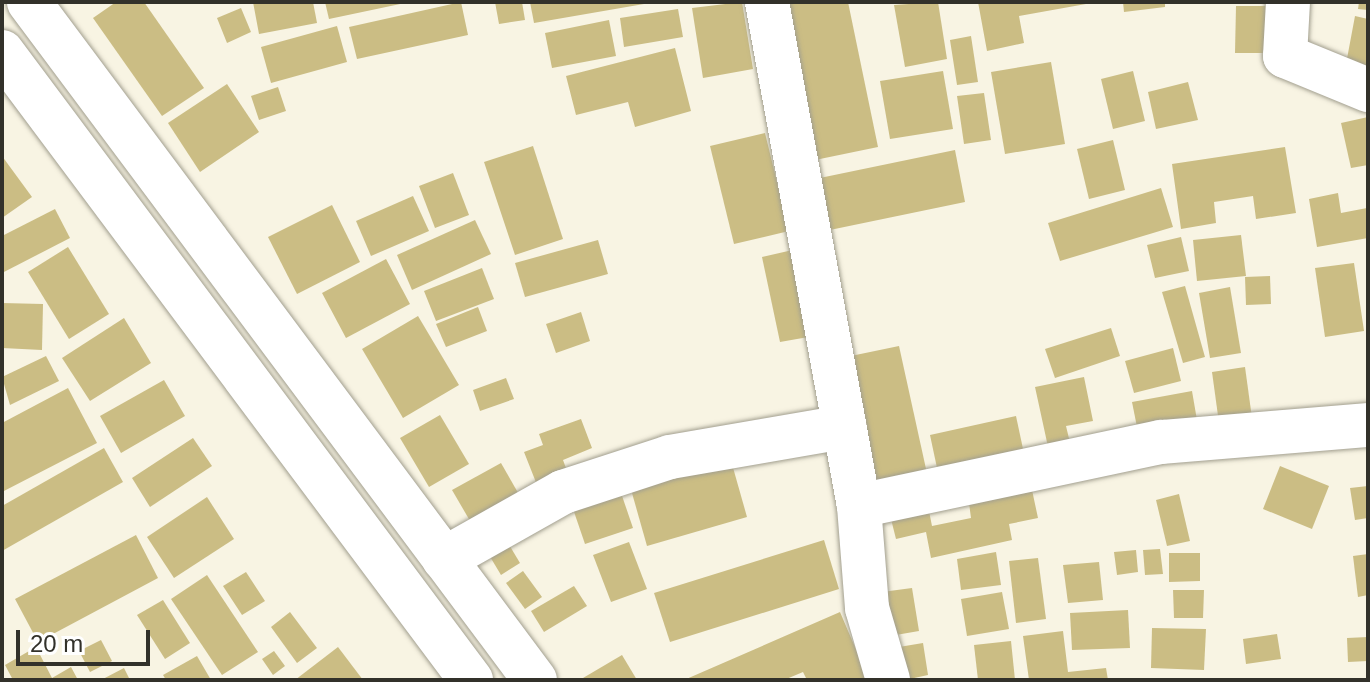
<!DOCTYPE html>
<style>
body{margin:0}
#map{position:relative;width:1370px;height:682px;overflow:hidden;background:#f8f4e3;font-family:Arial,sans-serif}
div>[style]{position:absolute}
.building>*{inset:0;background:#cbbd84}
.roads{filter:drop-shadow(0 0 2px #a29f8f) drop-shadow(0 0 2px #a29f8f)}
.minor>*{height:44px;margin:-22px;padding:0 22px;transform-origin:22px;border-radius:22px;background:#fff}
.major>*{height:44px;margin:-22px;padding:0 22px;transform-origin:22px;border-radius:22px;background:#fff}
span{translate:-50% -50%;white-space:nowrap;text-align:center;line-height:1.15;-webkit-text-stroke:6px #fff;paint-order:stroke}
.frame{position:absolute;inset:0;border:4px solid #32312a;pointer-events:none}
.scale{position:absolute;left:16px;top:630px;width:134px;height:36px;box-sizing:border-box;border:4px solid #32312a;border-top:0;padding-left:10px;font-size:24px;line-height:28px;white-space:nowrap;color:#32312a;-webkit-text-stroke:6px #fff;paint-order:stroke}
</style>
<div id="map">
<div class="building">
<div style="clip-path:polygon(116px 2px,144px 2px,204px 88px,162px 116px,93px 18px)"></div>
<div style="clip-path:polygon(253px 2px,313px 2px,317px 23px,259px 34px)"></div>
<div style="clip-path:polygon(325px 2px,405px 2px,405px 3px,329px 19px)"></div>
<div style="clip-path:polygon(461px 2px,468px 35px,357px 59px,349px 27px)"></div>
<div style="clip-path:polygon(495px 2px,522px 2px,525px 20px,499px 24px)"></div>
<div style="clip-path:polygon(530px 2px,644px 2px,644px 4px,534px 23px)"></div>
<div style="clip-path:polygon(742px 2px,753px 69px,703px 78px,692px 8px)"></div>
<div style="clip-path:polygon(783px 2px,848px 2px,878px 147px,815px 160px)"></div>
<div style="clip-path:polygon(938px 2px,947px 59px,905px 67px,894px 5px)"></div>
<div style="clip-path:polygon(978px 2px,1086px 2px,1086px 4px,1019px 16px,1024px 43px,987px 51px)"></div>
<div style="clip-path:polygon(1123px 2px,1165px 2px,1165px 7px,1124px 12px)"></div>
<div style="clip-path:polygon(1359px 2px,1368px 2px,1368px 10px,1358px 9px)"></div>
<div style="clip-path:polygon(1236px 6px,1271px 6px,1270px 53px,1235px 53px)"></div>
<div style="clip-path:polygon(241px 8px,251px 32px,227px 43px,217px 18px)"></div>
<div style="clip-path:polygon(678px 9px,683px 37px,624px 47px,620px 18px)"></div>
<div style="clip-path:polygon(1355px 16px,1368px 19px,1368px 68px,1346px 64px)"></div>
<div style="clip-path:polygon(609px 20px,616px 56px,552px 68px,545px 33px)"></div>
<div style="clip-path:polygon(337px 26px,347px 62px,271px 83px,261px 47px)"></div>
<div style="clip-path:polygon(971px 36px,978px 82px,957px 85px,950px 40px)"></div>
<div style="clip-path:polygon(675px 48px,691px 111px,635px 127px,628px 102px,576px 115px,566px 76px)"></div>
<div style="clip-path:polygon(1051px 62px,1065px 144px,1005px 154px,991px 72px)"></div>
<div style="clip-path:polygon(943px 71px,953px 129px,890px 139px,880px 81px)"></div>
<div style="clip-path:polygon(1133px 71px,1145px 121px,1113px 129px,1101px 79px)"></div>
<div style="clip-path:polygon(1188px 82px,1198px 120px,1156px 129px,1148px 92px)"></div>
<div style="clip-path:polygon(227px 84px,259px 132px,200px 172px,168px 123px)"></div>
<div style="clip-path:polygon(278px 87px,286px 111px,259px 120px,251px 96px)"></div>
<div style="clip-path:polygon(984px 93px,991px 140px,964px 144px,957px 96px)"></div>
<div style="clip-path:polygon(1368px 117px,1368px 165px,1351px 168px,1341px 123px)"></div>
<div style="clip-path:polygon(765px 133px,789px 231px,734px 244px,710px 146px)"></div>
<div style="clip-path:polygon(1113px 140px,1125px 190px,1089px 199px,1077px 149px)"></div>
<div style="clip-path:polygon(533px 146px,563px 239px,515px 255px,484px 162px)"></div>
<div style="clip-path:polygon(1285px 147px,1296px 213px,1256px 219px,1253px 196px,1214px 202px,1216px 223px,1181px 229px,1172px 164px)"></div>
<div style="clip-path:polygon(955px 150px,965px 202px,825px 231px,815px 179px)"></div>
<div style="clip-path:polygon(2px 156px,32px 197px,2px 218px)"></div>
<div style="clip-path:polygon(453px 173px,469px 215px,435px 228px,419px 186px)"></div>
<div style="clip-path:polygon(1161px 188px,1173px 227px,1060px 261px,1048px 223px)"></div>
<div style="clip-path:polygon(1338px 193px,1341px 213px,1367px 208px,1368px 238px,1317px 247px,1309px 199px)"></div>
<div style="clip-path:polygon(413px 196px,429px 231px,371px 256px,356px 221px)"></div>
<div style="clip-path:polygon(332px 205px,360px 262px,297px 294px,268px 237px)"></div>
<div style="clip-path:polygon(55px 209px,70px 238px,2px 273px,2px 236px)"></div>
<div style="clip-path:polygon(475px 220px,491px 254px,412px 290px,397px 255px)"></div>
<div style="clip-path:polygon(1241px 235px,1246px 276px,1197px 281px,1193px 240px)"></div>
<div style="clip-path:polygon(1181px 237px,1189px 271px,1155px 278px,1147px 245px)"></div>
<div style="clip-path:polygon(598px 240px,608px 274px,525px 297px,515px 263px)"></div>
<div style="clip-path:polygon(68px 247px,109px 314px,69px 339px,28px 272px)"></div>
<div style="clip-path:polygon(797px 249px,814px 336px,780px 342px,762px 257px)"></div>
<div style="clip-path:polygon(386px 259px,410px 304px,346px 338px,322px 293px)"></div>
<div style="clip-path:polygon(1354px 263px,1364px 331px,1325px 337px,1315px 268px)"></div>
<div style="clip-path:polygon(482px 268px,494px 299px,436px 321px,424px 291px)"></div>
<div style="clip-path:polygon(1270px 276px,1271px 304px,1246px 305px,1245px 277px)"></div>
<div style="clip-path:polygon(1185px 286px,1205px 357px,1183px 363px,1162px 292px)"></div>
<div style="clip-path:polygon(1230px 287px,1241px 353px,1210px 358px,1199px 293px)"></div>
<div style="clip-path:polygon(2px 303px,43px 304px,42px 350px,2px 348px)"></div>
<div style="clip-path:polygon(478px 307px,487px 331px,446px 347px,436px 324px)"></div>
<div style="clip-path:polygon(581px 312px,590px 341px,556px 353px,546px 324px)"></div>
<div style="clip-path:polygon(418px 316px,459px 385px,403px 418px,362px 349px)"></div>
<div style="clip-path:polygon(124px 318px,151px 363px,90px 401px,62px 358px)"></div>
<div style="clip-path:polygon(1111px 328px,1120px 356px,1055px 378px,1045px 349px)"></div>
<div style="clip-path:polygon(899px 346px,928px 478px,875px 489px,846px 357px)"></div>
<div style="clip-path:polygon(1173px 348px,1181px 381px,1134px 393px,1125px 361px)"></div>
<div style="clip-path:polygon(46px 356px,59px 381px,10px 405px,2px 377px)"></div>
<div style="clip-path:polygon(1245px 367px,1252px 418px,1219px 423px,1212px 372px)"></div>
<div style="clip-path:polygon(1084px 377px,1093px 421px,1066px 426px,1072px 451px,1050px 456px,1035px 387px)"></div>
<div style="clip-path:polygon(506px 378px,514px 399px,480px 411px,473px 390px)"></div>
<div style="clip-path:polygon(164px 380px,185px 416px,121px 453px,100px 416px)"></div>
<div style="clip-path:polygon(68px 388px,97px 443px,2px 492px,2px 423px)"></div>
<div style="clip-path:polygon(1192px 391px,1198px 426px,1139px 437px,1132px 402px)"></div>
<div style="clip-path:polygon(440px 415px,469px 464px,429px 487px,400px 438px)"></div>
<div style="clip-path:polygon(1016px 416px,1026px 463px,940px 482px,930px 435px)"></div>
<div style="clip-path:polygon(581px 419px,592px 448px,563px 460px,570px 479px,539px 490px,524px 452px,543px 445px,539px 434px)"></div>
<div style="clip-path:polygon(193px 438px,212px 466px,150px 507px,132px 478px)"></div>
<div style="clip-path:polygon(104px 448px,123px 482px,2px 551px,2px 506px)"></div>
<div style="clip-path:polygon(730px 457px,747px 517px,647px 546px,630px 486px)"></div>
<div style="clip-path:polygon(501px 463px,521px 498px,473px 526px,452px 490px)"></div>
<div style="clip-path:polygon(1280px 466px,1329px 486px,1312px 529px,1263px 509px)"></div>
<div style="clip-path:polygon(1368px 486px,1368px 518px,1355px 520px,1350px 488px)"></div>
<div style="clip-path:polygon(619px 487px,633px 528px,585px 544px,571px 503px)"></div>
<div style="clip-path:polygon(1032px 490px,1038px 518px,1009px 524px,1012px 540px,931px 558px,926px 532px,896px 539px,891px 519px,929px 511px,932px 526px,971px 518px,969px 503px)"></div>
<div style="clip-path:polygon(1179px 494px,1190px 541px,1167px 546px,1156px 500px)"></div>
<div style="clip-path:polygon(207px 497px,234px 539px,174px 578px,147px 537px)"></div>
<div style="clip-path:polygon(136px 535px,158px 578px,38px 642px,15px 599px)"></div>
<div style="clip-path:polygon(505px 538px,520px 563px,501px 575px,486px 550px)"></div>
<div style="clip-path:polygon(824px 540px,839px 589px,670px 642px,654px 593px)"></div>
<div style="clip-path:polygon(629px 542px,647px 589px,611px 602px,593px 555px)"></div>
<div style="clip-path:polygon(1160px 549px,1163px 574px,1145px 575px,1143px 550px)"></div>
<div style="clip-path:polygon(1136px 550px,1138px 572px,1117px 575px,1114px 552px)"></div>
<div style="clip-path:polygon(996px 552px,1001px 585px,961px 590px,957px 559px)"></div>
<div style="clip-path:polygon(1169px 553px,1200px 553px,1200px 581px,1169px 582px)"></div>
<div style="clip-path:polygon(1368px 554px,1368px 595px,1358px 597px,1353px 556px)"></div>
<div style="clip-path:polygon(1038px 558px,1046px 619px,1016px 623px,1009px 561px)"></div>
<div style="clip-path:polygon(1099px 562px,1103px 600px,1068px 603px,1063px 565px)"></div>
<div style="clip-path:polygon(523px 571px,542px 597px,525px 609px,506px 583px)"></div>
<div style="clip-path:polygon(246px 572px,265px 601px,242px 615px,223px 586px)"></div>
<div style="clip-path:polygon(207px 575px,258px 652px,222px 675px,171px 599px)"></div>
<div style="clip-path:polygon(574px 586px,587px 606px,544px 632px,531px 611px)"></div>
<div style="clip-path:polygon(912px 588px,919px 631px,890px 636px,882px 592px)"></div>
<div style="clip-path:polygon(1173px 590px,1204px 590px,1203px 618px,1174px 618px)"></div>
<div style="clip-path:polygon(1002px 592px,1009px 629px,967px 636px,961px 599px)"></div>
<div style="clip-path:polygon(163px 600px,190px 643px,165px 659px,137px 615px)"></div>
<div style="clip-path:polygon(1128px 610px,1130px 648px,1072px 650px,1070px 613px)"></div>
<div style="clip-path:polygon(290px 612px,317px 648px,297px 663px,271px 627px)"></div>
<div style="clip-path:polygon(840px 612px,869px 680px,807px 680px,803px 672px,784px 680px,684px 680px)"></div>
<div style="clip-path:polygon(1152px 628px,1206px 629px,1204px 670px,1151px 668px)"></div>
<div style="clip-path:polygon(1063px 631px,1068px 672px,1106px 668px,1108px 680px,1029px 680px,1023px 636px)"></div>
<div style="clip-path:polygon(1277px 634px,1281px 659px,1246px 664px,1243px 639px)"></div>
<div style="clip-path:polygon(1368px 637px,1368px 661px,1348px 662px,1347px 638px)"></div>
<div style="clip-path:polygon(101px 640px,112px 661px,90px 672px,79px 651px)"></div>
<div style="clip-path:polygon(1011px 641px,1015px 680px,978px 680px,974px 645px)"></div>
<div style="clip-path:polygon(923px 643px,928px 675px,905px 680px,899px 647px)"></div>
<div style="clip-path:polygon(36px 647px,52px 678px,71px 667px,78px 680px,13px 680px,5px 665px)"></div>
<div style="clip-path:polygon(338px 647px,363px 680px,295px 680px)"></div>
<div style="clip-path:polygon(274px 651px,285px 666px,273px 675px,262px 659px)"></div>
<div style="clip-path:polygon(622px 655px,637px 680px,584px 680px,583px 678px)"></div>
<div style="clip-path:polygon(197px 656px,211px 680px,166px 680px,163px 675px)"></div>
<div style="clip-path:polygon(124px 668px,130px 680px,101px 680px)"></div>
</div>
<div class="roads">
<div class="minor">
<div style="left:767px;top:2px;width:512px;rotate:79.66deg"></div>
<div style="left:859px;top:506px;width:102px;rotate:85.5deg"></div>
<div style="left:867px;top:608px;width:75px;rotate:73.7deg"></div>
<div style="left:1288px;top:2px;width:54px;rotate:93.2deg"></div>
<div style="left:1285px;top:56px;width:90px;rotate:22.3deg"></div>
<div style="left:859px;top:506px;width:309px;rotate:-12deg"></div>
<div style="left:1161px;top:442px;width:208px;rotate:-4.7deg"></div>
<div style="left:444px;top:559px;width:137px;rotate:-29.4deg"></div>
<div style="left:563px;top:492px;width:113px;rotate:-18.1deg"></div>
<div style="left:670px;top:457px;width:177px;rotate:-9.8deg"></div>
</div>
<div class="major">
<div style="left:29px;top:2px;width:846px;rotate:53.27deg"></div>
<div style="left:2px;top:52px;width:784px;rotate:53.25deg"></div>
</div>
</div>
<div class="frame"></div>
<div class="scale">20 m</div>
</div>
